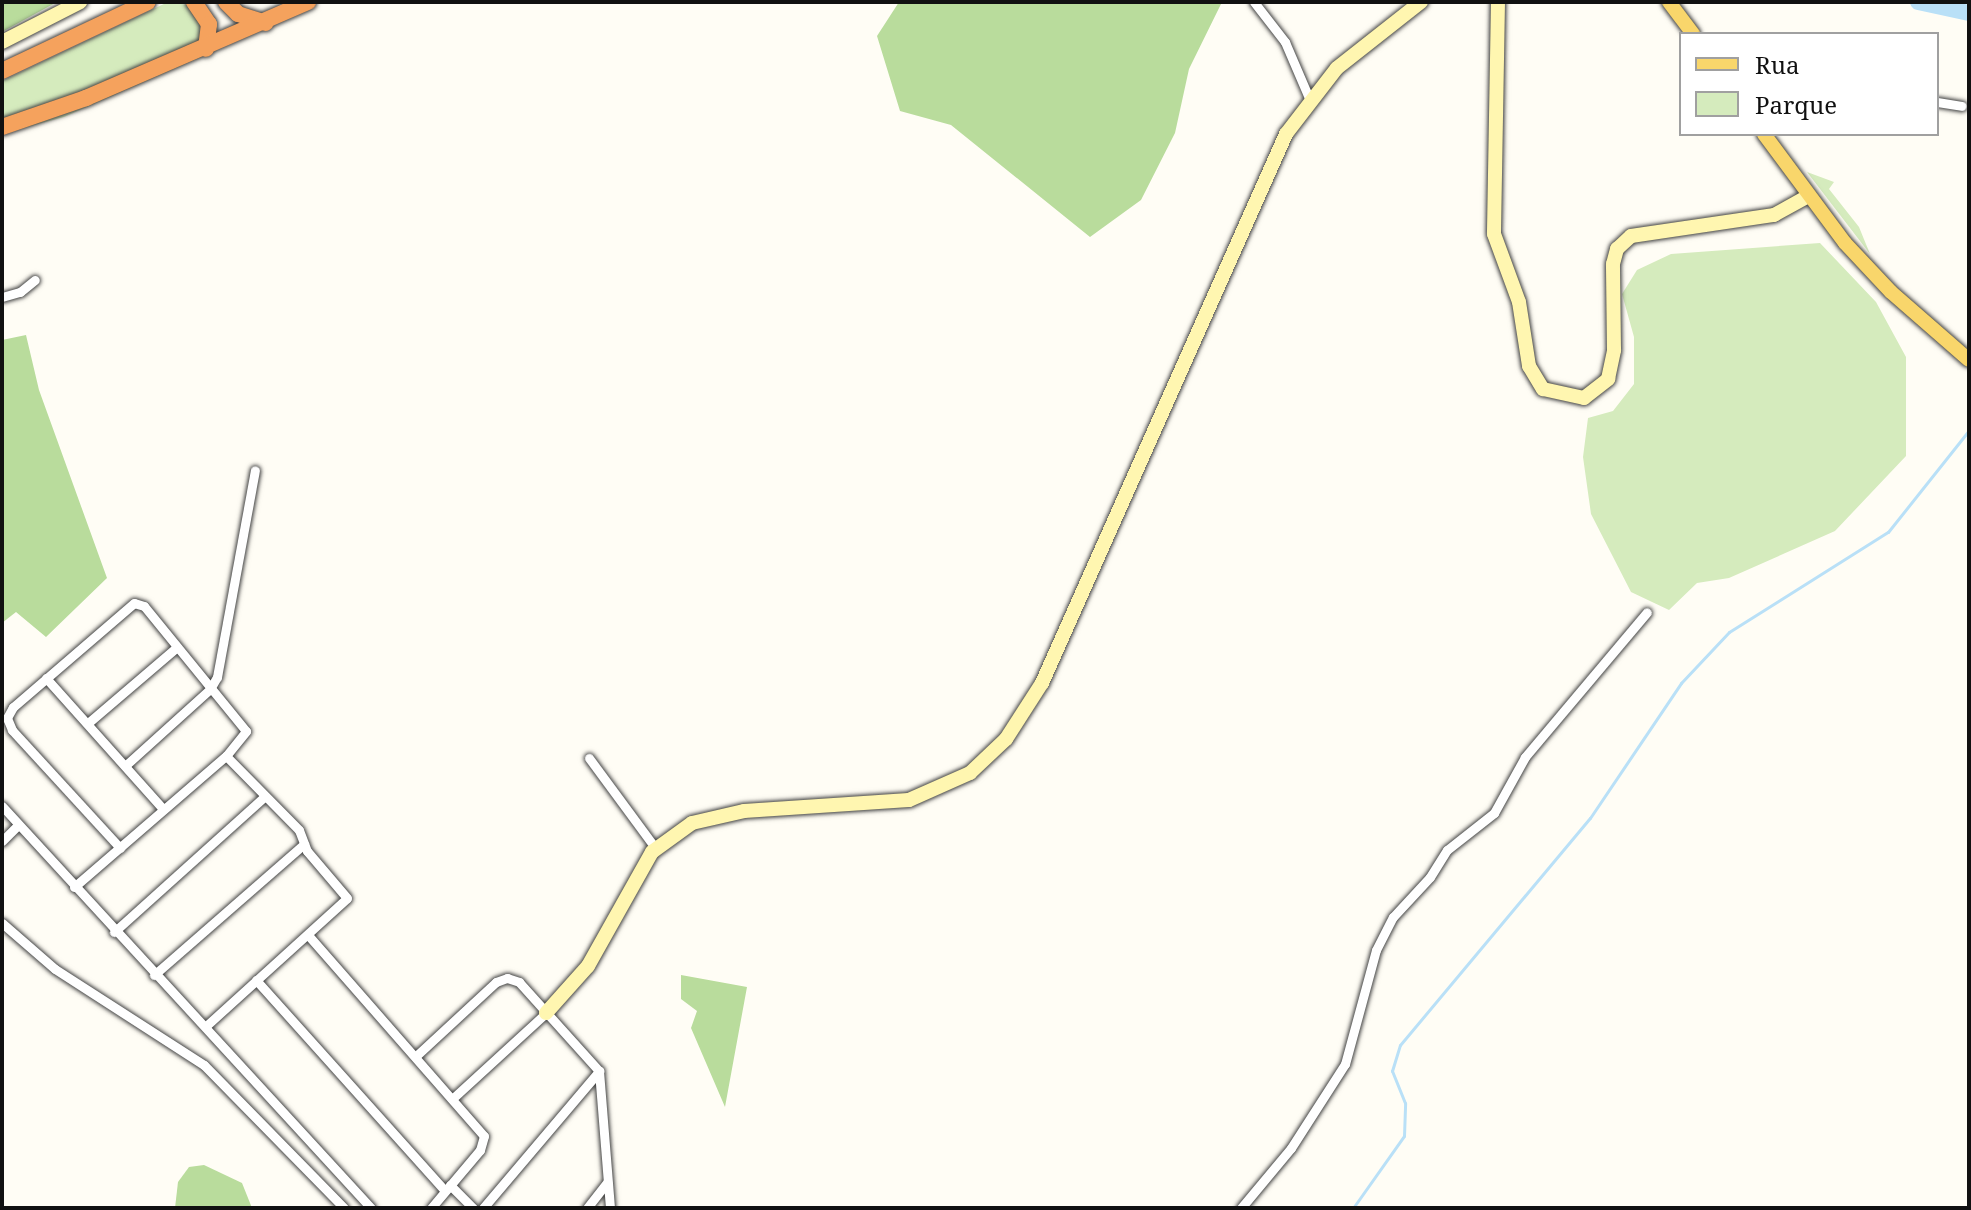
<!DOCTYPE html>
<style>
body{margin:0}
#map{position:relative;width:1971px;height:1210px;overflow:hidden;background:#fffdf5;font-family:"Noto Serif",serif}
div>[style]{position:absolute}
.green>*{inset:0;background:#d5ebbd}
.forest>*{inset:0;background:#b9dc9c}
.stream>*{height:3px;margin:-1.5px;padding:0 1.5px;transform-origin:1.5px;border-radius:1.5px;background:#b9e0f7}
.river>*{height:16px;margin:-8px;padding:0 8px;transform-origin:8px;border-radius:8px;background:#b9e0f7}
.roads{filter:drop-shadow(0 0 2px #444) drop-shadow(0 0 2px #444)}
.street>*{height:9px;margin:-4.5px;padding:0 4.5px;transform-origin:4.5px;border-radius:4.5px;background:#fff}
.secondary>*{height:14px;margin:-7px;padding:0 7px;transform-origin:7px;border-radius:7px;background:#fff6b0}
.primary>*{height:14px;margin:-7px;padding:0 7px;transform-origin:7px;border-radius:7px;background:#f9d66b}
.highway>*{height:16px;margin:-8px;padding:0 8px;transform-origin:8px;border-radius:8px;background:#f5a25d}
span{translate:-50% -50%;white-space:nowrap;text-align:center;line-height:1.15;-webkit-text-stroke:8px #fff;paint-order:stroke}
.frame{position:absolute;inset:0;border:4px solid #111;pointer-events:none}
.legend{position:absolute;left:1679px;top:32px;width:260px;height:104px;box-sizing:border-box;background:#fff;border:2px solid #a0a0a0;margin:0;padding:10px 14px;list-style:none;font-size:24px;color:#111}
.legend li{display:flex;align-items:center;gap:16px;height:40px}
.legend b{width:40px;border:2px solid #a0a0a0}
</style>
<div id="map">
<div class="green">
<div style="clip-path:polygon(168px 2px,202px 7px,208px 54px,64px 117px,2px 134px,2px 81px)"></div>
<div style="clip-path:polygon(1807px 172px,1834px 182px,1829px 189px,1859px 227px,1870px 254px)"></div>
<div style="clip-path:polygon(1820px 243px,1876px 302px,1906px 357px,1906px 456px,1835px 531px,1729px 578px,1697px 583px,1669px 610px,1631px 592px,1591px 514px,1583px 457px,1588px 418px,1613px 411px,1634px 384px,1634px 337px,1622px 294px,1637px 270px,1671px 254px)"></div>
</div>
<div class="forest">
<div style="clip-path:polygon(2px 2px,57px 2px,2px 32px)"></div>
<div style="clip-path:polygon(899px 2px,1222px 2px,1189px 69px,1175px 133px,1141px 200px,1090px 237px,951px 125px,900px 111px,877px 36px)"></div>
<div style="clip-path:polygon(26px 335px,39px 390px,107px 578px,46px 637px,16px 612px,2px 623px,2px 340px)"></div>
<div style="clip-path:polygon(681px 975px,747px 987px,725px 1107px,691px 1028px,697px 1011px,681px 999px)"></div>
<div style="clip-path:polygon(204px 1165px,242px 1183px,252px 1208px,175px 1208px,178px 1182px,189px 1167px)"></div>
</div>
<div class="stream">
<div style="left:1353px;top:1208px;width:88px;rotate:-54.7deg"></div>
<div style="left:1404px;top:1136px;width:33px;rotate:-88deg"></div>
<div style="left:1405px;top:1103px;width:35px;rotate:-112deg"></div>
<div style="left:1392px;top:1071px;width:27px;rotate:-73deg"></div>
<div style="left:1400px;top:1045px;width:296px;rotate:-50.1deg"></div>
<div style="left:1590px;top:818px;width:163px;rotate:-56deg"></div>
<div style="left:1681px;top:683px;width:70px;rotate:-46.7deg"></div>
<div style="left:1729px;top:632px;width:188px;rotate:-32.2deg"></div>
<div style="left:1888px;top:532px;width:130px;rotate:-51.5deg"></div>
</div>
<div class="river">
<div style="left:1918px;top:2px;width:52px;rotate:12.2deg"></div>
</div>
<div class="roads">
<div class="street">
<div style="left:1254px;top:2px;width:51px;rotate:52.2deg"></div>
<div style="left:1285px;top:42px;width:61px;rotate:66.8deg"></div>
<div style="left:1937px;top:102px;width:25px;rotate:9deg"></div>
<div style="left:2px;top:297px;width:19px;rotate:-16deg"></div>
<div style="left:20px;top:292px;width:19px;rotate:-39deg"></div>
<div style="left:46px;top:678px;width:176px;rotate:48.2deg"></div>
<div style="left:88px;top:723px;width:117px;rotate:-40.5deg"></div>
<div style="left:589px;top:758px;width:113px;rotate:53.6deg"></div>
<div style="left:126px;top:765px;width:113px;rotate:-42.1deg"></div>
<div style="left:210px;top:689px;width:14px;rotate:-60deg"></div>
<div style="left:217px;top:677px;width:210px;rotate:-79.6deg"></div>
<div style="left:2px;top:806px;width:546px;rotate:47.45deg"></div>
<div style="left:2px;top:841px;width:23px;rotate:-45deg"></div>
<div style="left:74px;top:887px;width:201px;rotate:-40.8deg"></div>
<div style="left:226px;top:756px;width:32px;rotate:-51deg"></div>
<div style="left:246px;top:731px;width:161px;rotate:-129.2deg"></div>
<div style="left:144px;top:606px;width:10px;rotate:-163deg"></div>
<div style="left:134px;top:603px;width:160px;rotate:139.3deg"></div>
<div style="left:13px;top:707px;width:13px;rotate:119deg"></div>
<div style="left:7px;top:718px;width:13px;rotate:67deg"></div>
<div style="left:12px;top:730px;width:160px;rotate:47.5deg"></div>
<div style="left:2px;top:923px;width:70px;rotate:41deg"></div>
<div style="left:55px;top:969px;width:177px;rotate:32.8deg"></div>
<div style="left:204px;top:1065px;width:200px;rotate:45.6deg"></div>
<div style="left:114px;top:932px;width:202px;rotate:-42deg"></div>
<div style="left:308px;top:935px;width:267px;rotate:48.8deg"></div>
<div style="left:484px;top:1136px;width:15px;rotate:106deg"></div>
<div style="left:480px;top:1150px;width:76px;rotate:130.2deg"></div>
<div style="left:154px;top:975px;width:199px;rotate:-41.1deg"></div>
<div style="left:256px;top:980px;width:283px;rotate:48.1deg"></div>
<div style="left:206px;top:1026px;width:190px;rotate:-42.2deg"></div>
<div style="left:347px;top:898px;width:62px;rotate:-130.4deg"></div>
<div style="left:307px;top:851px;width:22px;rotate:-111deg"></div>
<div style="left:299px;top:830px;width:104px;rotate:-134.6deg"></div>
<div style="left:416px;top:1056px;width:109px;rotate:-42.8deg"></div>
<div style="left:496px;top:982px;width:12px;rotate:-20deg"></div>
<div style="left:507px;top:978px;width:13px;rotate:18deg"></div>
<div style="left:519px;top:982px;width:120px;rotate:48deg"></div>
<div style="left:599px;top:1071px;width:137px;rotate:85.4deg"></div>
<div style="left:452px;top:1099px;width:127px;rotate:-42.5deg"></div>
<div style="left:450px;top:1185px;width:33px;rotate:45deg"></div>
<div style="left:483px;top:1208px;width:180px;rotate:-49.7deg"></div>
<div style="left:587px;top:1208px;width:33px;rotate:-52deg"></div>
<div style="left:1241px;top:1208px;width:78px;rotate:-50.2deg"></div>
<div style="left:1291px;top:1148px;width:100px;rotate:-57.3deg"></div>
<div style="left:1345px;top:1064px;width:118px;rotate:-74.8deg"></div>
<div style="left:1376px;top:950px;width:37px;rotate:-63deg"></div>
<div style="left:1393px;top:917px;width:54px;rotate:-47.2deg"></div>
<div style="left:1430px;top:877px;width:32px;rotate:-58deg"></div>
<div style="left:1447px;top:850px;width:60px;rotate:-38.2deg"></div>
<div style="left:1494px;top:813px;width:64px;rotate:-61deg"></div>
<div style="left:1525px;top:757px;width:189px;rotate:-49.9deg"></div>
</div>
<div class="secondary">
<div style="left:1498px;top:2px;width:232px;rotate:91deg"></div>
<div style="left:1494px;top:234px;width:72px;rotate:69.8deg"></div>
<div style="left:1519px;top:302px;width:65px;rotate:81.1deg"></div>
<div style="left:1529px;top:366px;width:27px;rotate:59deg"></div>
<div style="left:1543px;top:389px;width:42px;rotate:12.4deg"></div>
<div style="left:1584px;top:398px;width:31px;rotate:-38deg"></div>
<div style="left:1608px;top:379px;width:30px;rotate:-78deg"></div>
<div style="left:1614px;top:350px;width:86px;rotate:-90.7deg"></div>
<div style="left:1613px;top:264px;width:16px;rotate:-75deg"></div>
<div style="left:1617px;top:249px;width:19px;rotate:-43deg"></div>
<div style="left:1631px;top:236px;width:145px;rotate:-8.4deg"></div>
<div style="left:1774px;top:215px;width:39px;rotate:-29deg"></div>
<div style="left:2px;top:42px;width:88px;rotate:-27.1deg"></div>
<div style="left:546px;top:1013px;width:63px;rotate:-48.2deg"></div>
<div style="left:588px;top:966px;width:131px;rotate:-60.7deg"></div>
<div style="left:652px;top:852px;width:49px;rotate:-35.9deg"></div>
<div style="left:692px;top:823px;width:53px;rotate:-13deg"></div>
<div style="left:744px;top:811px;width:165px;rotate:-3.8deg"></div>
<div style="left:909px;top:800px;width:67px;rotate:-23.9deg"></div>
<div style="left:970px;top:773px;width:50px;rotate:-43.4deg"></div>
<div style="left:1006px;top:739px;width:67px;rotate:-57.3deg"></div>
<div style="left:1042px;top:683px;width:601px;rotate:-66.04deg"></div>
<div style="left:1286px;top:134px;width:83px;rotate:-52.3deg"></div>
<div style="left:1337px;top:68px;width:107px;rotate:-38.2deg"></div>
</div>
<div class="primary">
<div style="left:1669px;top:2px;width:40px;rotate:53deg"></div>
<div style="left:1764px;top:134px;width:136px;rotate:53.4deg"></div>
<div style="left:1845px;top:243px;width:67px;rotate:46.8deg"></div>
<div style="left:1891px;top:292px;width:103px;rotate:41.1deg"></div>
</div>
<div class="highway">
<div style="left:194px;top:2px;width:27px;rotate:56deg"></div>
<div style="left:209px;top:24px;width:25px;rotate:97deg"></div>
<div style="left:226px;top:2px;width:17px;rotate:45deg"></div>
<div style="left:238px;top:14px;width:29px;rotate:18deg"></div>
<div style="left:2px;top:71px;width:161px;rotate:-25.3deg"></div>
<div style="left:2px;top:127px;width:89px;rotate:-19deg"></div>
<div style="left:86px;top:98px;width:242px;rotate:-23.4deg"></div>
</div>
</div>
<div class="frame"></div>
<ul class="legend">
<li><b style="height:10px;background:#f9d66b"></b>Rua</li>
<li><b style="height:22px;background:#d5ebbd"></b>Parque</li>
</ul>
</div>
